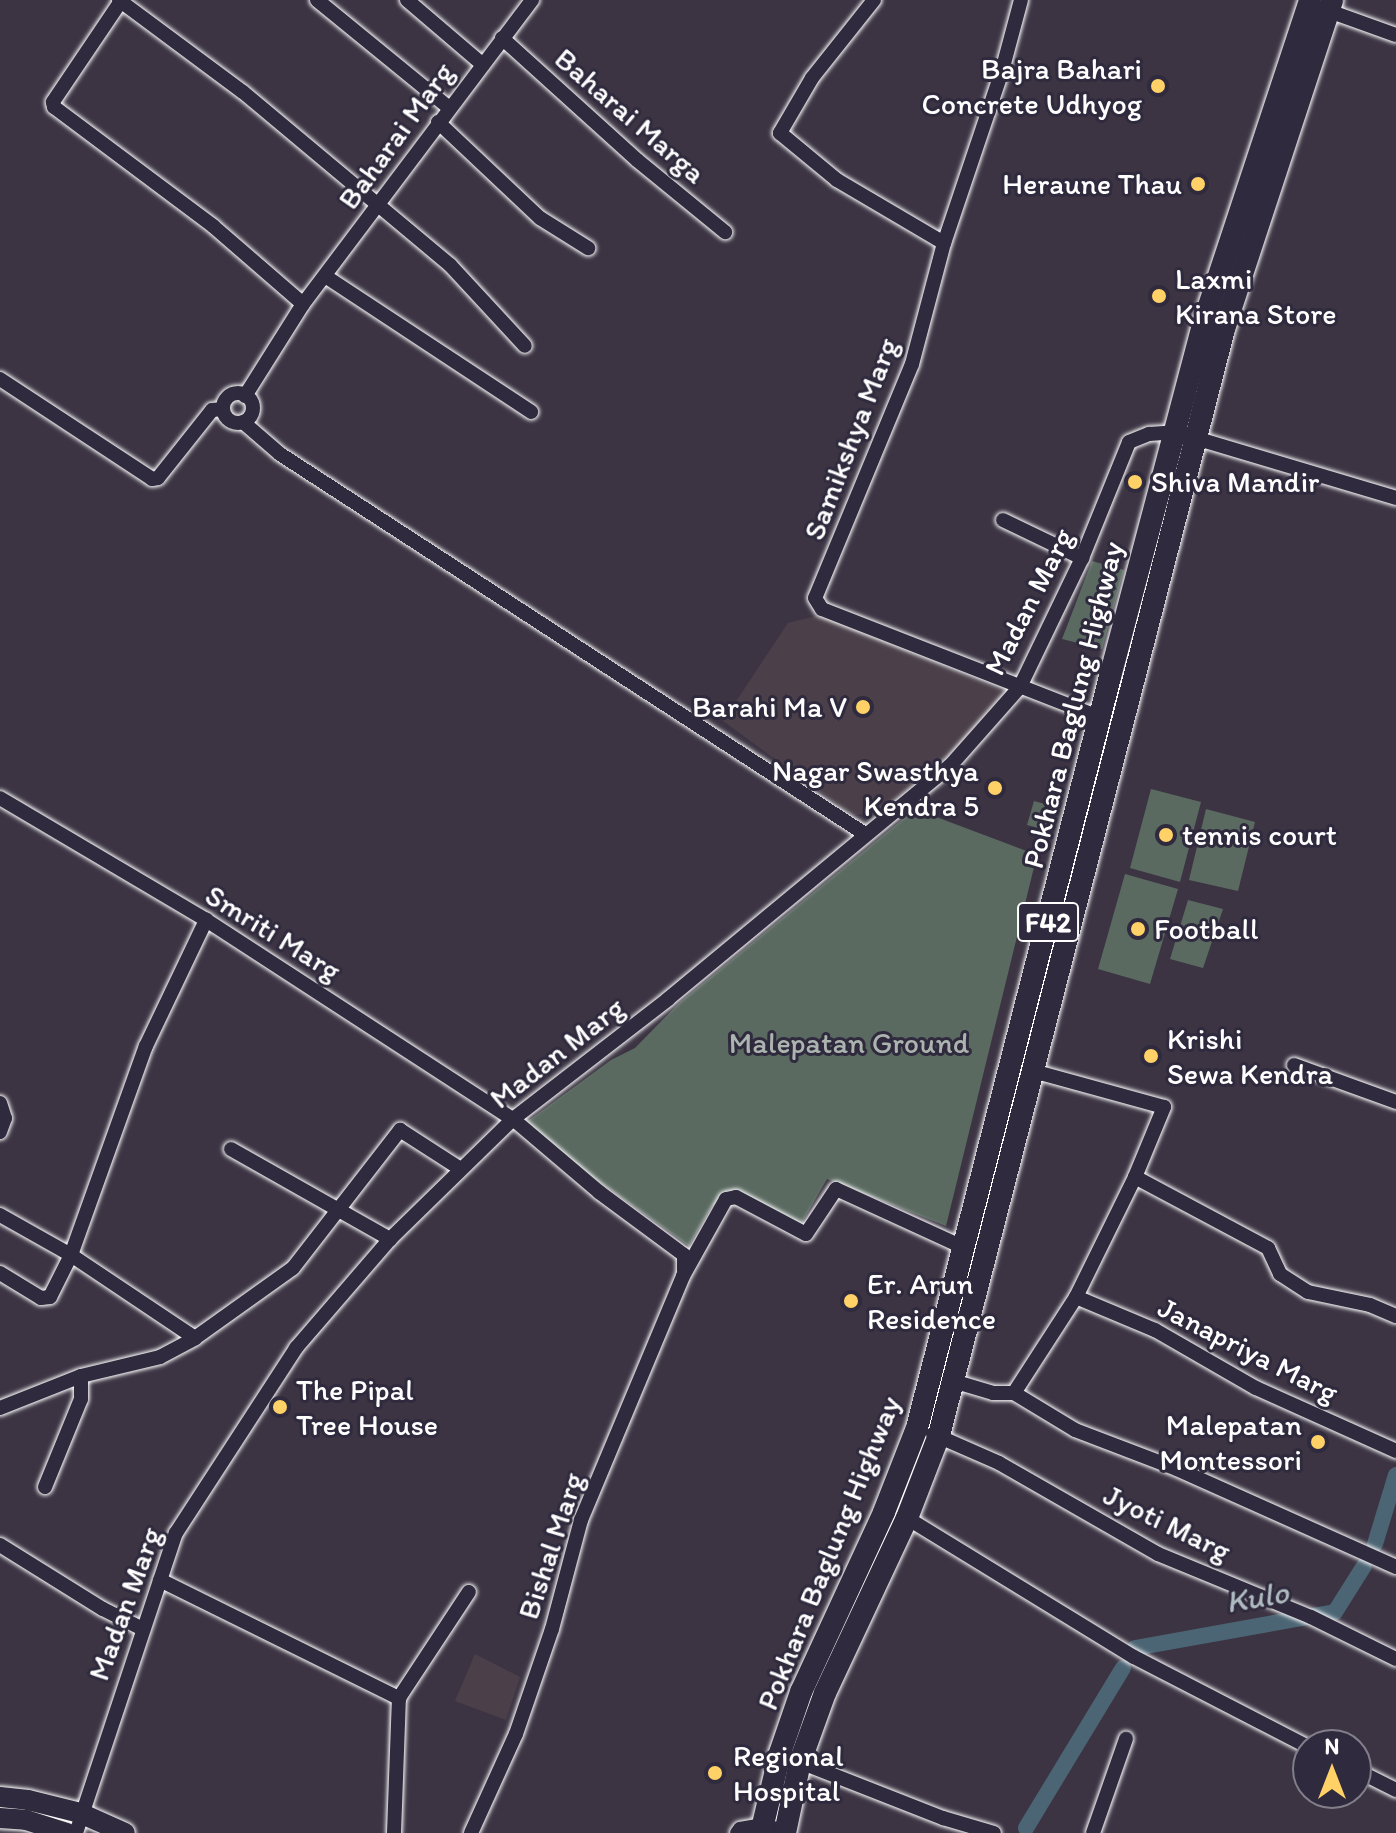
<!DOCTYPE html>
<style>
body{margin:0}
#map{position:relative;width:1396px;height:1833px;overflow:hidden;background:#3c3443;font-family:Itim,sans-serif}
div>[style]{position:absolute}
.built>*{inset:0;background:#4b404a}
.green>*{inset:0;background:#5a6a61}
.canal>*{height:16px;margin:-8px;padding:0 8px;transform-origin:8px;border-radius:8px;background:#4c6574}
.roads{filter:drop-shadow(0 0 2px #fff) drop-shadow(0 0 2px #fff)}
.minor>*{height:14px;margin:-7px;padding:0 7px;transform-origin:7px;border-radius:7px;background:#2f2a3d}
.minor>.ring{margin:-7px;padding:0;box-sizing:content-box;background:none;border:14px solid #2f2a3d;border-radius:50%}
.primary>*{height:20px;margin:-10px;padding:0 10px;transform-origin:10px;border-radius:10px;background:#2f2a3d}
.trunk>*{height:22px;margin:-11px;padding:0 11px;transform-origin:11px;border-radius:11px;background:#2f2a3d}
.dots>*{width:22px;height:22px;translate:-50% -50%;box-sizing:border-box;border:4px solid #2f2a3d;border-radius:50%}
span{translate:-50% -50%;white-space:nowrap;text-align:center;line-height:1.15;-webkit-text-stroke:6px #2f2a3d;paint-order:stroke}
.shield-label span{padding:2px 6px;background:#2f2a3d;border:2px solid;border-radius:6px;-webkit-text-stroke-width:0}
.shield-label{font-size:28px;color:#fff;font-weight:700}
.poi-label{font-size:30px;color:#fff}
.right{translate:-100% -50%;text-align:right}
.left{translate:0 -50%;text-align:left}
.street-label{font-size:30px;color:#fff}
.park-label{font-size:30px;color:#acb4b0}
.water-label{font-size:32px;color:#aebac0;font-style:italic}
.north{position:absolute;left:1292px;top:1729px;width:80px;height:80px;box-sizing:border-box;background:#2f2a3d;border:2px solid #827f8b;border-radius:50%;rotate:0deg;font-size:22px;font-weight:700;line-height:32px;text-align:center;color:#fff}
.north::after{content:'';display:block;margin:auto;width:28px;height:36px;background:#ffd166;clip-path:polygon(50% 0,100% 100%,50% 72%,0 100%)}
</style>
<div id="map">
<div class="built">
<div style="clip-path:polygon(820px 615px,1005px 692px,961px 745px,878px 813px,852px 815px,723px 721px,788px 623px)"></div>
<div style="clip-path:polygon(475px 1654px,520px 1677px,506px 1720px,455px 1701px)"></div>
</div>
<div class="green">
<div style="clip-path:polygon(1092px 561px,1124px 570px,1102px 649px,1062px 639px)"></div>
<div style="clip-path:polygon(1151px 789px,1201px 802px,1180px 882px,1130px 868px)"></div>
<div style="clip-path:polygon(1034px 801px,1052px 806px,1045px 830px,1027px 825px)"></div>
<div style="clip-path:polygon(915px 809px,1037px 855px,946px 1226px,827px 1179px,796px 1233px,727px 1196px,712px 1206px,689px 1246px,521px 1126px,611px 1060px,635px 1048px,679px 1003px)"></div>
<div style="clip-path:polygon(1206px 809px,1255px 822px,1238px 891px,1189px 880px)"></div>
<div style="clip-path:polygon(1125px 874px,1178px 889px,1150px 984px,1098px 969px)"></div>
<div style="clip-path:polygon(1188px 900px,1223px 909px,1203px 968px,1170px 959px)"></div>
</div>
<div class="canal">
<div style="left:1375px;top:1544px;width:72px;rotate:-73.1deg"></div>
<div style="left:1135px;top:1648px;width:203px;rotate:-10.2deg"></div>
<div style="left:1335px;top:1612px;width:54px;rotate:-57.8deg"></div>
<div style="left:1026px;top:1828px;width:187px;rotate:-58.8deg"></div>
</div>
<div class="roads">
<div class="minor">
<div style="left:119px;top:0;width:154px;rotate:36.6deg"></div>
<div style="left:243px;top:92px;width:270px;rotate:39.9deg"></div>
<div style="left:450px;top:265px;width:110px;rotate:47.2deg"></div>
<div style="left:317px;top:0;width:169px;rotate:39.2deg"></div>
<div style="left:407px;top:0;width:99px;rotate:40.5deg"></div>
<div style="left:874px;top:0;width:100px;rotate:128.5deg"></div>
<div style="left:812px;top:78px;width:64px;rotate:120.2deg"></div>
<div style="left:780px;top:133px;width:74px;rotate:39.5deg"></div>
<div style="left:837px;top:180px;width:124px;rotate:30.5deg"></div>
<div style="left:1021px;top:0;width:73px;rotate:105deg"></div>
<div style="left:1002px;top:71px;width:182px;rotate:108.6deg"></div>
<div style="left:944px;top:243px;width:125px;rotate:104.8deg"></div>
<div style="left:912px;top:364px;width:253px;rotate:112.5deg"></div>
<div style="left:815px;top:598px;width:13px;rotate:58deg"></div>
<div style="left:822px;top:609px;width:297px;rotate:21.3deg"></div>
<div style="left:121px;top:1px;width:122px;rotate:124deg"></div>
<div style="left:53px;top:102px;width:5px;rotate:79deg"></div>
<div style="left:54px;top:107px;width:199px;rotate:36.8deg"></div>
<div style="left:213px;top:226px;width:119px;rotate:40.9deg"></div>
<div style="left:1329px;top:11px;width:71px;rotate:19.7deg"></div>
<div style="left:502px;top:38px;width:182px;rotate:42.1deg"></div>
<div style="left:637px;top:160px;width:114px;rotate:39.3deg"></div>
<div style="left:438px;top:122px;width:140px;rotate:43.3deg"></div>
<div style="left:540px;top:218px;width:57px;rotate:32deg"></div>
<div style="left:325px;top:276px;width:247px;rotate:33.4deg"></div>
<div style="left:0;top:379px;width:182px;rotate:33.3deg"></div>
<div style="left:152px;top:479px;width:6px;rotate:-9deg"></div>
<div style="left:158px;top:478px;width:87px;rotate:-51.5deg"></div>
<div style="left:212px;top:410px;width:11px;rotate:-5deg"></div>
<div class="ring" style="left:223px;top:393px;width:16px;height:16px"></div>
<div style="left:245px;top:396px;width:109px;rotate:-57.8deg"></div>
<div style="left:303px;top:304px;width:381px;rotate:-53deg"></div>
<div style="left:243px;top:422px;width:49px;rotate:40.9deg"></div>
<div style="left:280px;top:454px;width:698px;rotate:33.01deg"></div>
<div style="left:1003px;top:520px;width:88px;rotate:25.7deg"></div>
<div style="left:0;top:798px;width:239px;rotate:30.6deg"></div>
<div style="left:206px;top:920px;width:366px;rotate:33deg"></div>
<div style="left:513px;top:1119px;width:113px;rotate:40.3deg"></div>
<div style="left:599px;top:1192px;width:106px;rotate:36.5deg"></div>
<div style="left:684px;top:1255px;width:16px;rotate:90deg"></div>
<div style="left:1294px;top:1065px;width:109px;rotate:19.9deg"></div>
<div style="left:0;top:1103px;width:16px;rotate:72deg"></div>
<div style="left:5px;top:1118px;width:15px;rotate:110deg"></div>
<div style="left:231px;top:1149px;width:183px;rotate:29.5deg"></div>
<div style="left:1135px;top:1177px;width:151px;rotate:28.1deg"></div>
<div style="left:1268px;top:1248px;width:29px;rotate:65deg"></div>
<div style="left:1280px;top:1274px;width:33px;rotate:33deg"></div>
<div style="left:1308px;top:1292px;width:63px;rotate:11.8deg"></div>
<div style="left:1370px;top:1305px;width:28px;rotate:23deg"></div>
<div style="left:0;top:1215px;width:81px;rotate:29.4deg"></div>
<div style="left:71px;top:1255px;width:149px;rotate:33.8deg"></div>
<div style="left:0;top:1273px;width:48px;rotate:31.4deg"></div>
<div style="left:41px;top:1298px;width:9px;rotate:-6deg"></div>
<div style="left:50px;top:1297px;width:47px;rotate:-63.4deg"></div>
<div style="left:71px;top:1255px;width:222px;rotate:-70.3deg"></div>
<div style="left:146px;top:1046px;width:140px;rotate:-64.5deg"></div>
<div style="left:1076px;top:1297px;width:86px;rotate:22.7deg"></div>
<div style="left:1155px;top:1330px;width:116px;rotate:29.9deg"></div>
<div style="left:1256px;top:1388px;width:154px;rotate:24.2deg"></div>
<div style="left:953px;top:1381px;width:42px;rotate:16.7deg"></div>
<div style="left:993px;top:1393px;width:21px"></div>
<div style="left:1014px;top:1393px;width:71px;rotate:31.2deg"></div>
<div style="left:1075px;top:1430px;width:109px;rotate:20.9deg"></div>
<div style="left:1177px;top:1469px;width:240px;rotate:24.1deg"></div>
<div style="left:1014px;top:1393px;width:114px;rotate:-57.1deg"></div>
<div style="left:1076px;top:1297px;width:134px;rotate:-63.8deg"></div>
<div style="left:1135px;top:1177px;width:76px;rotate:-67.5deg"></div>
<div style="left:1164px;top:1107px;width:136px;rotate:-164.6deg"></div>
<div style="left:0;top:1408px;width:87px;rotate:-21.6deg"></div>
<div style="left:81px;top:1376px;width:81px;rotate:-13.5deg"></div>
<div style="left:160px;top:1357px;width:40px;rotate:-28deg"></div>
<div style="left:195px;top:1338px;width:120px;rotate:-35.5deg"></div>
<div style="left:293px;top:1268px;width:175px;rotate:-52.2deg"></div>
<div style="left:400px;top:1130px;width:70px;rotate:32.8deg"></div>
<div style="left:933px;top:1434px;width:72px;rotate:23.7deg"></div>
<div style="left:999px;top:1463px;width:183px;rotate:29.8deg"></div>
<div style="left:1158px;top:1554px;width:165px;rotate:22.4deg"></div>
<div style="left:1311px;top:1617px;width:95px;rotate:26.3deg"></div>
<div style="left:45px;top:1487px;width:95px;rotate:-67.8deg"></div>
<div style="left:81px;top:1399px;width:23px;rotate:-90deg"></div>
<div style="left:907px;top:1518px;width:266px;rotate:31.5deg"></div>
<div style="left:1134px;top:1657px;width:196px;rotate:27.3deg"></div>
<div style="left:0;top:1545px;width:121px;rotate:31.9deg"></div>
<div style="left:103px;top:1609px;width:45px;rotate:26.6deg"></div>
<div style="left:160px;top:1580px;width:267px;rotate:26.3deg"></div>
<div style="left:800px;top:1762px;width:154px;rotate:21.4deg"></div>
<div style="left:943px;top:1818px;width:53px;rotate:16.4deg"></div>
<div style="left:1356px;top:1770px;width:45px;rotate:26.6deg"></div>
<div style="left:76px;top:1833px;width:316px;rotate:-71.6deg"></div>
<div style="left:176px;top:1533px;width:221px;rotate:-57deg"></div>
<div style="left:296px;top:1348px;width:144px;rotate:-49.2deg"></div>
<div style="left:390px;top:1239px;width:172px;rotate:-44.3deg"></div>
<div style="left:513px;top:1119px;width:196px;rotate:-37.7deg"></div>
<div style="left:668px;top:999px;width:366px;rotate:-39.6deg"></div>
<div style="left:950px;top:766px;width:106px;rotate:-48.5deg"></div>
<div style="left:1020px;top:687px;width:143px;rotate:-64.3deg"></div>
<div style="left:1082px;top:558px;width:125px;rotate:-67.9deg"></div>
<div style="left:1129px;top:442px;width:22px;rotate:-22deg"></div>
<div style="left:1149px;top:434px;width:26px;rotate:-4deg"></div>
<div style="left:1175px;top:432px;width:231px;rotate:16.6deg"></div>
<div style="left:394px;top:1833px;width:135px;rotate:-87.9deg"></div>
<div style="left:399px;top:1698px;width:127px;rotate:-56.6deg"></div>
<div style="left:471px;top:1833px;width:109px;rotate:-65.6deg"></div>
<div style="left:516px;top:1734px;width:111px;rotate:-71.1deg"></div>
<div style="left:552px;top:1629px;width:113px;rotate:-75.1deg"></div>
<div style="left:581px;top:1520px;width:264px;rotate:-67.3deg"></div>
<div style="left:683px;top:1276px;width:88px;rotate:-60.8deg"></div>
<div style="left:726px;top:1199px;width:10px;rotate:-11deg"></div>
<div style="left:736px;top:1197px;width:79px;rotate:27.9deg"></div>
<div style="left:806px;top:1234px;width:54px;rotate:-56.3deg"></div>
<div style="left:836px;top:1189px;width:142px;rotate:24.6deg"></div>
<div style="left:737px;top:1833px;width:5px;rotate:-53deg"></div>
<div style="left:740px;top:1829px;width:22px;rotate:-10deg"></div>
<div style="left:762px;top:1825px;width:24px;rotate:15deg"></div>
<div style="left:1093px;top:1833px;width:100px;rotate:-70.7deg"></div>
</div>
<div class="primary">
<div style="left:0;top:1797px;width:28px;rotate:6deg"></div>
<div style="left:28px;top:1800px;width:54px;rotate:14deg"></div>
<div style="left:80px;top:1813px;width:49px;rotate:24deg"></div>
<div style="left:0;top:1818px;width:26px;rotate:4deg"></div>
<div style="left:26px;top:1820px;width:43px;rotate:17.6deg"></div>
</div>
<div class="trunk">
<div style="left:761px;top:1833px;width:82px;rotate:-76.6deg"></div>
<div style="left:780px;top:1753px;width:65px;rotate:-71deg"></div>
<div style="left:801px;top:1692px;width:198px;rotate:-65.2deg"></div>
<div style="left:884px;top:1512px;width:90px;rotate:-68.6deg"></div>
<div style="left:917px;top:1428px;width:775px;rotate:-75.59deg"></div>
<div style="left:1110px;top:677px;width:371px;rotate:-75.2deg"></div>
<div style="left:1205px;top:318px;width:335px;rotate:-71.7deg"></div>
<div style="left:785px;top:1833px;width:73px;rotate:-78.1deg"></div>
<div style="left:800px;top:1762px;width:73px;rotate:-70.1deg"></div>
<div style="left:825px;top:1693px;width:193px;rotate:-64.9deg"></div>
<div style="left:907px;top:1518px;width:89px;rotate:-68.9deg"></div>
<div style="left:939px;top:1435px;width:1142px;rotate:-75.55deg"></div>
<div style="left:1224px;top:329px;width:346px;rotate:-71.8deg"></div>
</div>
</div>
<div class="dots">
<div style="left:1158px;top:86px;background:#ffd166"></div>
<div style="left:1198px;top:184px;background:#ffd166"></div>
<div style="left:1159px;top:296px;background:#ffd166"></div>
<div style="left:1135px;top:482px;background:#ffd166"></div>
<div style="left:863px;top:707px;background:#ffd166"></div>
<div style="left:995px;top:788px;background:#ffd166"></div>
<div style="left:1166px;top:835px;background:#ffd166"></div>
<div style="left:1138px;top:929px;background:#ffd166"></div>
<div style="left:1151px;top:1056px;background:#ffd166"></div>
<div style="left:851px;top:1301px;background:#ffd166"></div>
<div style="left:280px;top:1407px;background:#ffd166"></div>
<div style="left:1318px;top:1442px;background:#ffd166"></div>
<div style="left:715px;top:1773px;background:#ffd166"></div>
</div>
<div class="shield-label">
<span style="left:1048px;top:922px">F42</span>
</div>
<div class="poi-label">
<span class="right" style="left:1142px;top:86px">Bajra Bahari<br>Concrete Udhyog</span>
<span class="right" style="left:1182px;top:184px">Heraune Thau</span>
<span class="left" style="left:1175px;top:296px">Laxmi<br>Kirana Store</span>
<span class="left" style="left:1151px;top:482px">Shiva Mandir</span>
<span class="right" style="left:847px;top:707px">Barahi Ma V</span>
<span class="right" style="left:979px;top:788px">Nagar Swasthya<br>Kendra 5</span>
<span class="left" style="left:1182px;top:835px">tennis court</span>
<span class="left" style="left:1154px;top:929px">Football</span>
<span class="left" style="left:1167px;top:1056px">Krishi<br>Sewa Kendra</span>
<span class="left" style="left:867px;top:1301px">Er. Arun<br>Residence</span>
<span class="left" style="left:296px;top:1407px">The Pipal<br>Tree House</span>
<span class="right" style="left:1302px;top:1442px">Malepatan<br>Montessori</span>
<span class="left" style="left:733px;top:1773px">Regional<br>Hospital</span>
</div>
<div class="street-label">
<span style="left:630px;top:116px;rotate:41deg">Baharai Marga</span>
<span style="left:396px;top:136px;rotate:-54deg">Baharai Marg</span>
<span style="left:851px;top:439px;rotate:-69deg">Samikshya Marg</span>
<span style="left:1029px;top:602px;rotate:-63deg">Madan Marg</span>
<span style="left:1073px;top:705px;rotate:-76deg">Pokhara Baglung Highway</span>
<span style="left:273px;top:933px;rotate:32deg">Smriti Marg</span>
<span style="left:557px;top:1053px;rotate:-38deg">Madan Marg</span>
<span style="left:1248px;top:1350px;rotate:27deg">Janapriya Marg</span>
<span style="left:1167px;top:1523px;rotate:26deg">Jyoti Marg</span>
<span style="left:551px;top:1546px;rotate:-72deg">Bishal Marg</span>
<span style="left:829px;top:1553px;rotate:-68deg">Pokhara Baglung Highway</span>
<span style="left:125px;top:1604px;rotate:-70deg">Madan Marg</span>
</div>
<div class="park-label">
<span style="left:849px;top:1043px">Malepatan Ground</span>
</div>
<div class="water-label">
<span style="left:1257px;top:1597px;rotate:-10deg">Kulo</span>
</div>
<div class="north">N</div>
</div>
